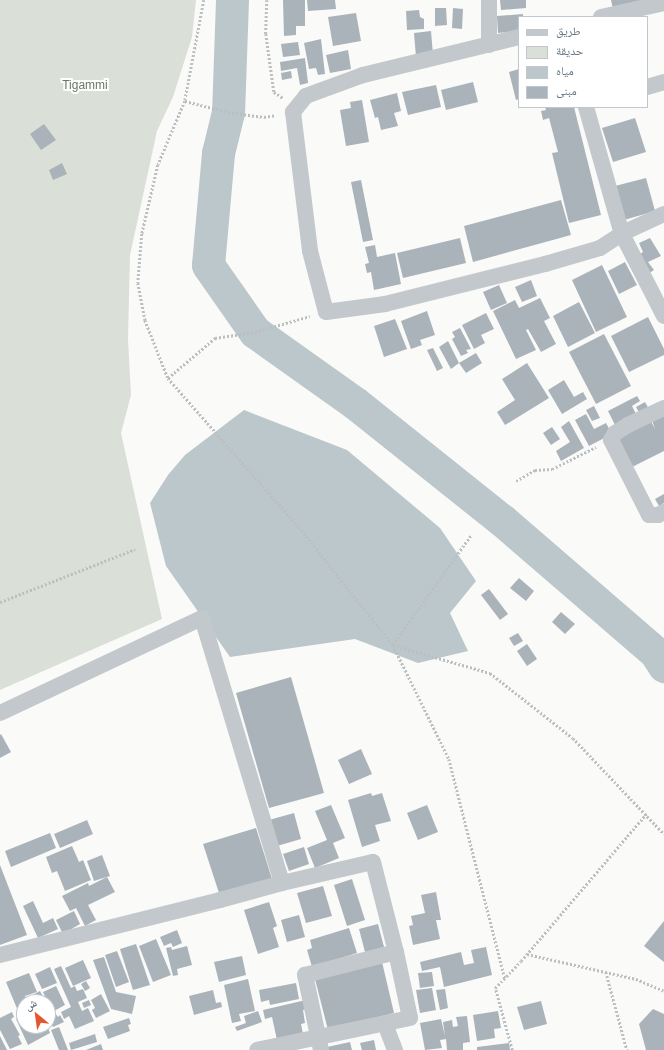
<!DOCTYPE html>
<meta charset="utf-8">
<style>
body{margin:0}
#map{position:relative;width:664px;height:1050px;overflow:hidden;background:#fafaf8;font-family:Arial,"Noto Naskh Arabic",sans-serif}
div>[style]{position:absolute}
.green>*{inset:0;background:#dadfd7}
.water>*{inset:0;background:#bbc7cb}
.river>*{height:33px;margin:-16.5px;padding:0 16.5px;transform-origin:16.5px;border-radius:16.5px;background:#bbc7cb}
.building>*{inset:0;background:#aab3b9}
.path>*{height:2.5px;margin-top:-1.25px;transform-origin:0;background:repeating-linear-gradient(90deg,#bbbfc2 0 2px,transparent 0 4px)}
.minor>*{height:16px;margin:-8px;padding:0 8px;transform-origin:8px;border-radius:8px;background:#c3c8cc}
span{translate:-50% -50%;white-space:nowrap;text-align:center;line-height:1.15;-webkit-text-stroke:4px #fff;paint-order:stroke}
.park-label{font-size:12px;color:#687a64}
.legend{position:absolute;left:518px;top:16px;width:130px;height:92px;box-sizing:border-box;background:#fff;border:1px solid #c1c8cd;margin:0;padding:5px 7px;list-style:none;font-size:12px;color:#657683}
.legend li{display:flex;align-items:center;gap:8px;height:20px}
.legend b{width:20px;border:1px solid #c1c8cd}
.north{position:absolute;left:16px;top:994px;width:40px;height:40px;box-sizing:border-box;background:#fff;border:1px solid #c1c8cd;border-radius:50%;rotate:331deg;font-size:11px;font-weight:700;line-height:16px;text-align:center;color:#657683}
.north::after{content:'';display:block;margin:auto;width:14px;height:18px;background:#e4572e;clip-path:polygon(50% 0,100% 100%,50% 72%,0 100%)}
</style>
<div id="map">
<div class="green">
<div style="clip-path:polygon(0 0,196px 0,192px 37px,173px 97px,157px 131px,130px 255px,128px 339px,131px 395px,121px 433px,162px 619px,0 690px)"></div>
</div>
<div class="water">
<div style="clip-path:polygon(244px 410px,347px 450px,440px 528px,476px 581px,450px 613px,468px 651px,418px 663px,355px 639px,230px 657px,166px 566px,150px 503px,168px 475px,185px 455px)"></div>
</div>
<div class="river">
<div style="left:232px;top:0;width:112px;rotate:92deg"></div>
<div style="left:228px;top:112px;width:42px;rotate:103.7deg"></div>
<div style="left:218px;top:153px;width:112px;rotate:95.1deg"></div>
<div style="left:208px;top:265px;width:82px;rotate:55deg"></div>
<div style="left:255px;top:332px;width:123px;rotate:35.4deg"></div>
<div style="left:355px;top:403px;width:189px;rotate:38.6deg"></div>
<div style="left:503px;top:521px;width:201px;rotate:40.8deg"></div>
<div style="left:655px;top:652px;width:17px;rotate:57deg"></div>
</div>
<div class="building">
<div style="clip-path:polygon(283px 0,305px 0,305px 26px,296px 26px,296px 35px,284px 36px)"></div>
<div style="clip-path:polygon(307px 0,335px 0,336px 9px,308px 11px)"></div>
<div style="clip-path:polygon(500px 0,526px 0,526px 8px,501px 10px)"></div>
<div style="clip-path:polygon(611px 0,640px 0,641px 5px,613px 9px)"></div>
<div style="clip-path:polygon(435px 8px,446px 8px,447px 25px,435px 26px)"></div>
<div style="clip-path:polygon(453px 8px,463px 9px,462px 29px,452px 28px)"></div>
<div style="clip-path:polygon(419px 10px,420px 17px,424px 19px,424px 29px,407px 30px,406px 11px)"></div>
<div style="clip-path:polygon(356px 13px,361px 41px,333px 46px,328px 17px)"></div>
<div style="clip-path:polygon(523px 14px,523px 17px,519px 17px,519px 31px,498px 33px,497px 16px)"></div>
<div style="clip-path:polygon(431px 31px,433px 55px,416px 57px,414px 33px)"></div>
<div style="clip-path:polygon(321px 39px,325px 74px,318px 75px,316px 68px,309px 69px,304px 43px)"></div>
<div style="clip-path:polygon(298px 42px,300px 55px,283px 57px,281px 44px)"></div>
<div style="clip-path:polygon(348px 50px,351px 69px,330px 73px,326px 55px)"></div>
<div style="clip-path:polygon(305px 58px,308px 83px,300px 85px,297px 68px,281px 71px,280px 62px)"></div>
<div style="clip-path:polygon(519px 69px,519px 99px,516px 100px,509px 72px)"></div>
<div style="clip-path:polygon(291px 71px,292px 78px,282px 80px,281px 73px)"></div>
<div style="clip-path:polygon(473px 82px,478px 102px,446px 110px,441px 90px)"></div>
<div style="clip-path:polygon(436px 85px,441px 107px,408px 115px,402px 92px)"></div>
<div style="clip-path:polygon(397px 93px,401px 111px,394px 113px,398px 126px,381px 130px,378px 117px,375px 118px,370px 100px)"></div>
<div style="clip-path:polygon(362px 100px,369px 142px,346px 146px,340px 110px,351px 108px,350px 102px)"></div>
<div style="clip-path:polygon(545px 107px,574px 107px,601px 215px,569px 223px,552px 153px,558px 152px,549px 118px,543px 120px,541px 111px,546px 110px)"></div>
<div style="clip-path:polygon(635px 118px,646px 152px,613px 162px,602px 128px)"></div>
<div style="clip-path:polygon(44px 124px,56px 140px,41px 150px,30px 134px)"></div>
<div style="clip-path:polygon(62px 163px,67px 174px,53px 180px,49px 170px)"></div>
<div style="clip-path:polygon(646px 178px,655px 211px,624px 220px,615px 186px)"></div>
<div style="clip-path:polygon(361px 180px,373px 240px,363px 242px,351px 182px)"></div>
<div style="clip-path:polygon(561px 200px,571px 235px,473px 262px,464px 226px)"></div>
<div style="clip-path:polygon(460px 238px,466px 263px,403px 278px,397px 253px)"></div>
<div style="clip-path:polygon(650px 238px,661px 256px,648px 262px,654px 270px,648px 274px,637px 256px,643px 252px,639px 243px)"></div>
<div style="clip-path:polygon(375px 245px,377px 257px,395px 253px,401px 284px,374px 290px,371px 272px,367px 273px,365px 264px,369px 263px,365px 247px)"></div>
<div style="clip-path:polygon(625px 262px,637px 285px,619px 294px,608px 271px)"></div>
<div style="clip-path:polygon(602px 265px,627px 317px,596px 332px,572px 280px)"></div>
<div style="clip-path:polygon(531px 280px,537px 296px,522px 302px,515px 287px)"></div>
<div style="clip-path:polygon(499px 285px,507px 303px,491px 310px,483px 292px)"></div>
<div style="clip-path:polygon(540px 298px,550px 318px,544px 321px,556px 344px,541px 352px,528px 329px,526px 330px,536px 350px,516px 359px,493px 311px,515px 300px,519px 308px)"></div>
<div style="clip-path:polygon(579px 302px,595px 333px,568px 347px,553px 316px)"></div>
<div style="clip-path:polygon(427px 311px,435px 335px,420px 340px,422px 345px,411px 349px,401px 321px)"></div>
<div style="clip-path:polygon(486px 313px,494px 329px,481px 335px,485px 343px,474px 349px,462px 325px)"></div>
<div style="clip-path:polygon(648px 317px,664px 349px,664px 355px,629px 372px,611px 336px)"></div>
<div style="clip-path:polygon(395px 319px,407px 349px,384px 357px,374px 326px)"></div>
<div style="clip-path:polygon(460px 328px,471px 349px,466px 350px,468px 353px,461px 356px,452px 339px,455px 337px,452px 332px)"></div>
<div style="clip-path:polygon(604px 334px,631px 386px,596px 404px,569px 352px)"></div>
<div style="clip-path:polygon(448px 341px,459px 363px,451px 369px,439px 347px)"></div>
<div style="clip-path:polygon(433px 348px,443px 368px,437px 371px,427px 350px)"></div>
<div style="clip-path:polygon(476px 353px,482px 363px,466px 373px,459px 363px)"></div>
<div style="clip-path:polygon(527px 363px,549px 398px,505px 425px,497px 412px,515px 400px,502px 379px)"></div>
<div style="clip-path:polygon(564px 380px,574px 397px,583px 392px,587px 399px,562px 414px,548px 390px)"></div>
<div style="clip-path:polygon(637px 396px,640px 401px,632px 406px,637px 416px,616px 427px,608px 411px)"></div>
<div style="clip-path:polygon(645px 402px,650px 411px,641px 416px,636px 407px)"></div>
<div style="clip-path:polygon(594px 406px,600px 418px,592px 421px,586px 410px)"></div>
<div style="clip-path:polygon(586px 414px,594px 429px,606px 423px,612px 434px,589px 446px,575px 420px)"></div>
<div style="clip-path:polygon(664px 414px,664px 451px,630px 468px,615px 436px,650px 419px,655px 429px,652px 420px)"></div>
<div style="clip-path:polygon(569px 421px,584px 448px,561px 461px,556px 451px,570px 442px,561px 427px)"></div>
<div style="clip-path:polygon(552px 427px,560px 439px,551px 445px,543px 433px)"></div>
<div style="clip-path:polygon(664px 494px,664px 503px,659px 506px,655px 499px)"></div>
<div style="clip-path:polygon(519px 578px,534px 591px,526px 601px,510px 588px)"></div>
<div style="clip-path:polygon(489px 589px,508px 614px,500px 620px,481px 595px)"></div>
<div style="clip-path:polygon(561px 612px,575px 624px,565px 634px,552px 622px)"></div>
<div style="clip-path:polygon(518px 633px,523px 641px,514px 646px,509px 638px)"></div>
<div style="clip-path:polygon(527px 644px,537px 659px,527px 666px,517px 651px)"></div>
<div style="clip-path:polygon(291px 677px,324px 793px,269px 808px,236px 693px)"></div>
<div style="clip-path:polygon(1px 734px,11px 752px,0 758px,0 735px)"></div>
<div style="clip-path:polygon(361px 749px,372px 774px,349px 784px,338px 760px)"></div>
<div style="clip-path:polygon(371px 793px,372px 796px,382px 793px,391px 821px,375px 825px,380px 841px,362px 847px,348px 800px)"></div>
<div style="clip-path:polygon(331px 805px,345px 838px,333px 843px,339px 858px,315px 868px,307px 848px,327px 840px,315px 811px)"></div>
<div style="clip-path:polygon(427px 805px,438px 832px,418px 840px,407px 813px)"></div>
<div style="clip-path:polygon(294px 813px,301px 839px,277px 846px,269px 820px)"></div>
<div style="clip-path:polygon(87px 820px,93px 834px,60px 848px,54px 834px)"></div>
<div style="clip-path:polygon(256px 828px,272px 879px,220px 896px,203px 844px)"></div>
<div style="clip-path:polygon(50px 833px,56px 848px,11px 867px,5px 851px)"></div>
<div style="clip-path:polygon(72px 846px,79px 862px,83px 860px,91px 880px,65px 891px,57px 871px,52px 873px,46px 857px)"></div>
<div style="clip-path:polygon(304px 847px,309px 864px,289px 871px,283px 854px)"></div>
<div style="clip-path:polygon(102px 855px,110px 876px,94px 881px,87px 861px)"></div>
<div style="clip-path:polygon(0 865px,27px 935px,0 945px)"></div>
<div style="clip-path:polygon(107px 877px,115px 892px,88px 905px,96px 920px,85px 926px,76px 908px,70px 911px,62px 896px,88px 883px,89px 886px)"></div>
<div style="clip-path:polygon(352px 879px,365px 920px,347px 926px,334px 885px)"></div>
<div style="clip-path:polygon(323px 886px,332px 916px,306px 923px,297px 893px)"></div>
<div style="clip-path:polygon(436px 892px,441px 920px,436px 920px,440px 939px,413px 945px,409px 926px,413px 925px,411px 916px,425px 913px,421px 895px)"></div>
<div style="clip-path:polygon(33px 901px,43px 923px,53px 918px,58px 929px,38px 938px,23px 906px)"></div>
<div style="clip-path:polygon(269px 902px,277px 926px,273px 928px,279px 947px,258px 954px,244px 910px)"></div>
<div style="clip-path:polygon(74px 911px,80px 924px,63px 934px,56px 920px)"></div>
<div style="clip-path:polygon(299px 915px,305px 937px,287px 942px,281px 920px)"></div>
<div style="clip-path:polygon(664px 921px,664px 962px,644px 946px)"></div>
<div style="clip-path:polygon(378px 924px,384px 947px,365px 952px,359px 929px)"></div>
<div style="clip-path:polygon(349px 928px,357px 953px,312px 967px,307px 950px,312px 948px,310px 940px)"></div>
<div style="clip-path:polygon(177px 930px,182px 943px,173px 947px,171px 943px,164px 946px,160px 937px)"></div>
<div style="clip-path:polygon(156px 939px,171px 975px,153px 982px,139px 946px)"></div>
<div style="clip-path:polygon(136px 944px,150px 985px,133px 990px,120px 949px)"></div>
<div style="clip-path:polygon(187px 946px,192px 965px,177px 969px,178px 975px,173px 976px,166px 948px,171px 947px,172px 950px)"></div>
<div style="clip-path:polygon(486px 947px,492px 975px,444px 987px,440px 967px,422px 971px,420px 962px,461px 952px,464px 965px,474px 963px,471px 950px)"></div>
<div style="clip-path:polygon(117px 951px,129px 982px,116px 987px,105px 955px)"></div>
<div style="clip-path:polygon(242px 956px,246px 975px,219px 982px,214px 962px)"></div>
<div style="clip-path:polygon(104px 957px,116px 992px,136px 996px,132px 1014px,111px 1009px,93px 960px)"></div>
<div style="clip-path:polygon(83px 960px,91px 978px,73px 986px,65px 968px)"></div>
<div style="clip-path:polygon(382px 962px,394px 1013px,328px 1030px,315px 979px)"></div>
<div style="clip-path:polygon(61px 966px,71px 988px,75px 986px,77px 991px,83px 989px,87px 998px,78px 1002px,82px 1011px,88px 1008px,94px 1021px,75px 1029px,69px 1016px,64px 1019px,61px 1012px,71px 1007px,54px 969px)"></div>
<div style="clip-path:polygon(50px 967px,57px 983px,42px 989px,35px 974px)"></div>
<div style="clip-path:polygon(432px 972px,434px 986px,420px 988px,418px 973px)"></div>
<div style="clip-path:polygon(29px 973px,37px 992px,25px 996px,27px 1002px,22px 1004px,24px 1009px,18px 1011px,6px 982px)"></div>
<div style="clip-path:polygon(248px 979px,255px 1011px,239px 1014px,241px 1021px,232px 1023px,224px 985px)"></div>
<div style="clip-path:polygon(86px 981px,90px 988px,85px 991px,81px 984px)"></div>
<div style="clip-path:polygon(296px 983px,299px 999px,270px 1005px,269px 1000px,261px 1002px,259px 990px)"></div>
<div style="clip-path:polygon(56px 986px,65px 1005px,52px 1012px,43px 992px)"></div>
<div style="clip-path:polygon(432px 988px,436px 1010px,420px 1013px,416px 990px)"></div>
<div style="clip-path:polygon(445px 989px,448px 1008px,440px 1010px,436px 990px)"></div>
<div style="clip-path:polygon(213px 990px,216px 1003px,221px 1002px,222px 1007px,194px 1015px,189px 996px)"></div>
<div style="clip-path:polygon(40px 991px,46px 1002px,29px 1002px,27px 998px)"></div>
<div style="clip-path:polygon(101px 994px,110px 1011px,96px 1018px,92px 1010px,95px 1008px,91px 1000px)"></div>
<div style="clip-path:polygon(89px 1000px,91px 1005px,84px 1008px,82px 1003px)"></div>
<div style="clip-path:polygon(306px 1000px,308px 1009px,303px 1010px,305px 1023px,301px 1024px,303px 1034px,277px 1040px,272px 1017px,265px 1019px,263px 1010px)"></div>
<div style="clip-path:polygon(541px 1001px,547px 1024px,524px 1030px,517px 1007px)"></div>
<div style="clip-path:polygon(653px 1009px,664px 1014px,664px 1050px,646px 1050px,639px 1024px)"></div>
<div style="clip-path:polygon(48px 1011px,51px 1016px,55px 1013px,58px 1017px,60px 1015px,64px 1022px,53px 1027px,48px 1019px)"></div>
<div style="clip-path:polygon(258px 1011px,262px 1022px,237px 1031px,235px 1027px,246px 1023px,244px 1016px)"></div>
<div style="clip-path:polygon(498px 1011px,501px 1028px,494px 1029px,495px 1038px,477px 1041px,473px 1015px)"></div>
<div style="clip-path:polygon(12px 1012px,14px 1017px,11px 1019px,20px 1035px,18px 1036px,22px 1044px,10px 1049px,0 1030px,0 1018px)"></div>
<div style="clip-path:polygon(24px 1016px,24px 1026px,36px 1026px,38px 1030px,38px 1026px,48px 1026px,48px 1021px,51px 1027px,48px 1028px,50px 1033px,28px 1045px,16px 1019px)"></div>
<div style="clip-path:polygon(467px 1016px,470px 1042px,463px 1043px,463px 1050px,447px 1050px,446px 1039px,440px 1040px,442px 1048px,425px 1050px,420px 1023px,441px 1019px,445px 1036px,443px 1022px,452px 1020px,453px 1027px,458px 1026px,456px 1017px)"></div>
<div style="clip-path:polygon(129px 1018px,131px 1024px,128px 1025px,130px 1031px,108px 1039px,103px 1027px)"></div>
<div style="clip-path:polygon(59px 1027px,68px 1050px,59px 1050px,51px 1030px)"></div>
<div style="clip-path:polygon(95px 1034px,97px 1042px,71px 1050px,69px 1043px)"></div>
<div style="clip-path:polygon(0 1036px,7px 1050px,0 1050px)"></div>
<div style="clip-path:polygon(374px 1040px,376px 1050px,362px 1050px,360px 1043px)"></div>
<div style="clip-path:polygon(350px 1042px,352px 1050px,327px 1050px,327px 1047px)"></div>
<div style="clip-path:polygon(509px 1043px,510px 1050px,477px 1050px,477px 1047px)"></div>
<div style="clip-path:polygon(101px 1044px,103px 1050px,86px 1050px)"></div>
</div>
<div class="path">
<div style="left:204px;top:0;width:103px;rotate:100.7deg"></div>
<div style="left:185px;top:101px;width:69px;rotate:112.9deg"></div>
<div style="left:158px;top:165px;width:71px;rotate:103.1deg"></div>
<div style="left:142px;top:234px;width:49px;rotate:94.7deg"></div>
<div style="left:138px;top:283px;width:38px;rotate:79deg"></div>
<div style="left:145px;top:320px;width:62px;rotate:68.4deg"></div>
<div style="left:168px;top:378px;width:198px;rotate:48.7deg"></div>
<div style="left:299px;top:527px;width:151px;rotate:51.5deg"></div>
<div style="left:393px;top:645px;width:101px;rotate:16.1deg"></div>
<div style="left:490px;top:673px;width:105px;rotate:38.1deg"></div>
<div style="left:573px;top:738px;width:132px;rotate:46.5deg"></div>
<div style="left:267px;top:0;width:34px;rotate:92deg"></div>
<div style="left:266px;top:34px;width:59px;rotate:82.1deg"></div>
<div style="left:274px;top:92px;width:11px;rotate:34deg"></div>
<div style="left:185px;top:101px;width:44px;rotate:14.3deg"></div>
<div style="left:228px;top:112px;width:36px;rotate:8deg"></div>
<div style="left:264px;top:117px;width:12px;rotate:-9deg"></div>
<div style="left:168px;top:378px;width:62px;rotate:-40.4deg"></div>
<div style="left:215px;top:338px;width:40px;rotate:-8.5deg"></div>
<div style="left:255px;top:332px;width:57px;rotate:-16.2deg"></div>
<div style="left:516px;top:481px;width:22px;rotate:-30deg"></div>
<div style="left:535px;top:470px;width:17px;rotate:-3deg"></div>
<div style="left:552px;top:469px;width:49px;rotate:-26.6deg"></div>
<div style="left:471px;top:536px;width:134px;rotate:125.6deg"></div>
<div style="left:393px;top:645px;width:127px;rotate:63.8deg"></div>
<div style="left:449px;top:759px;width:226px;rotate:75.7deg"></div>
<div style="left:0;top:602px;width:145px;rotate:-21.4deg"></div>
<div style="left:527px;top:954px;width:112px;rotate:12.9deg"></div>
<div style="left:636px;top:979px;width:30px;rotate:23deg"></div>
<div style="left:606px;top:972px;width:81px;rotate:74.9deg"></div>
<div style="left:512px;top:1050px;width:64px;rotate:-105.3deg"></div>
<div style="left:495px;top:988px;width:37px;rotate:-46deg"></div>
<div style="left:521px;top:961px;width:193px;rotate:-49.6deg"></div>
</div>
<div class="minor">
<div style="left:601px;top:17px;width:65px;rotate:-12.5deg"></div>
<div style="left:519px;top:37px;width:161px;rotate:166.3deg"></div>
<div style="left:363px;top:75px;width:61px;rotate:159.8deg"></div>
<div style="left:306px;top:96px;width:21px;rotate:129deg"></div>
<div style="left:293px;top:112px;width:140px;rotate:83deg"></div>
<div style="left:310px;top:251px;width:63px;rotate:75.3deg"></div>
<div style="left:326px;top:312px;width:60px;rotate:-7.7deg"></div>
<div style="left:385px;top:304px;width:165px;rotate:-14deg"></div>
<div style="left:545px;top:264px;width:57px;rotate:-16.2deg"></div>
<div style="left:600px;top:248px;width:30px;rotate:-33deg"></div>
<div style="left:625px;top:232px;width:43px;rotate:-24.8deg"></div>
<div style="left:489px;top:45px;width:45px;rotate:-90deg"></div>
<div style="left:647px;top:87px;width:18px;rotate:-16deg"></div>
<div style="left:586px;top:107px;width:132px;rotate:74.2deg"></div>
<div style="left:622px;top:234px;width:92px;rotate:62.9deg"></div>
<div style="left:664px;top:408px;width:40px;rotate:155deg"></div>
<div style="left:628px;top:425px;width:15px;rotate:148deg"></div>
<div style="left:615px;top:433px;width:8px;rotate:120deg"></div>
<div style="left:611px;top:440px;width:84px;rotate:63.1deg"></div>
<div style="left:649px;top:515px;width:9px"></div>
<div style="left:658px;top:515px;width:7px;rotate:-27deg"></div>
<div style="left:0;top:713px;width:223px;rotate:-25.2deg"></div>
<div style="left:202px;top:618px;width:277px;rotate:73.2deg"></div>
<div style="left:0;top:955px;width:227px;rotate:-14deg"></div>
<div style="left:220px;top:900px;width:64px;rotate:-15.3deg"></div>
<div style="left:282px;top:883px;width:93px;rotate:-13deg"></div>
<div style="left:373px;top:862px;width:93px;rotate:75.7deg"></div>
<div style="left:396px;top:952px;width:67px;rotate:78deg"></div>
<div style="left:410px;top:1018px;width:156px;rotate:168.2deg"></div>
<div style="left:385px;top:1024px;width:28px;rotate:69deg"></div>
<div style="left:321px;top:1050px;width:77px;rotate:-102deg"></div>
<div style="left:305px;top:975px;width:94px;rotate:-14.2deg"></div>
</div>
<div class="park-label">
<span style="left:85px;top:86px">Tigammi</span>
</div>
<ul class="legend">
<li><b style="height:5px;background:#c3c8cc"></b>طريق</li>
<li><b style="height:11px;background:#dadfd7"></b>حديقة</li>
<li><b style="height:11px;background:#bbc7cb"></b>مياه</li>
<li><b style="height:11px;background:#aab3b9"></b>مبنى</li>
</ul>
<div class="north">ش</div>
</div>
